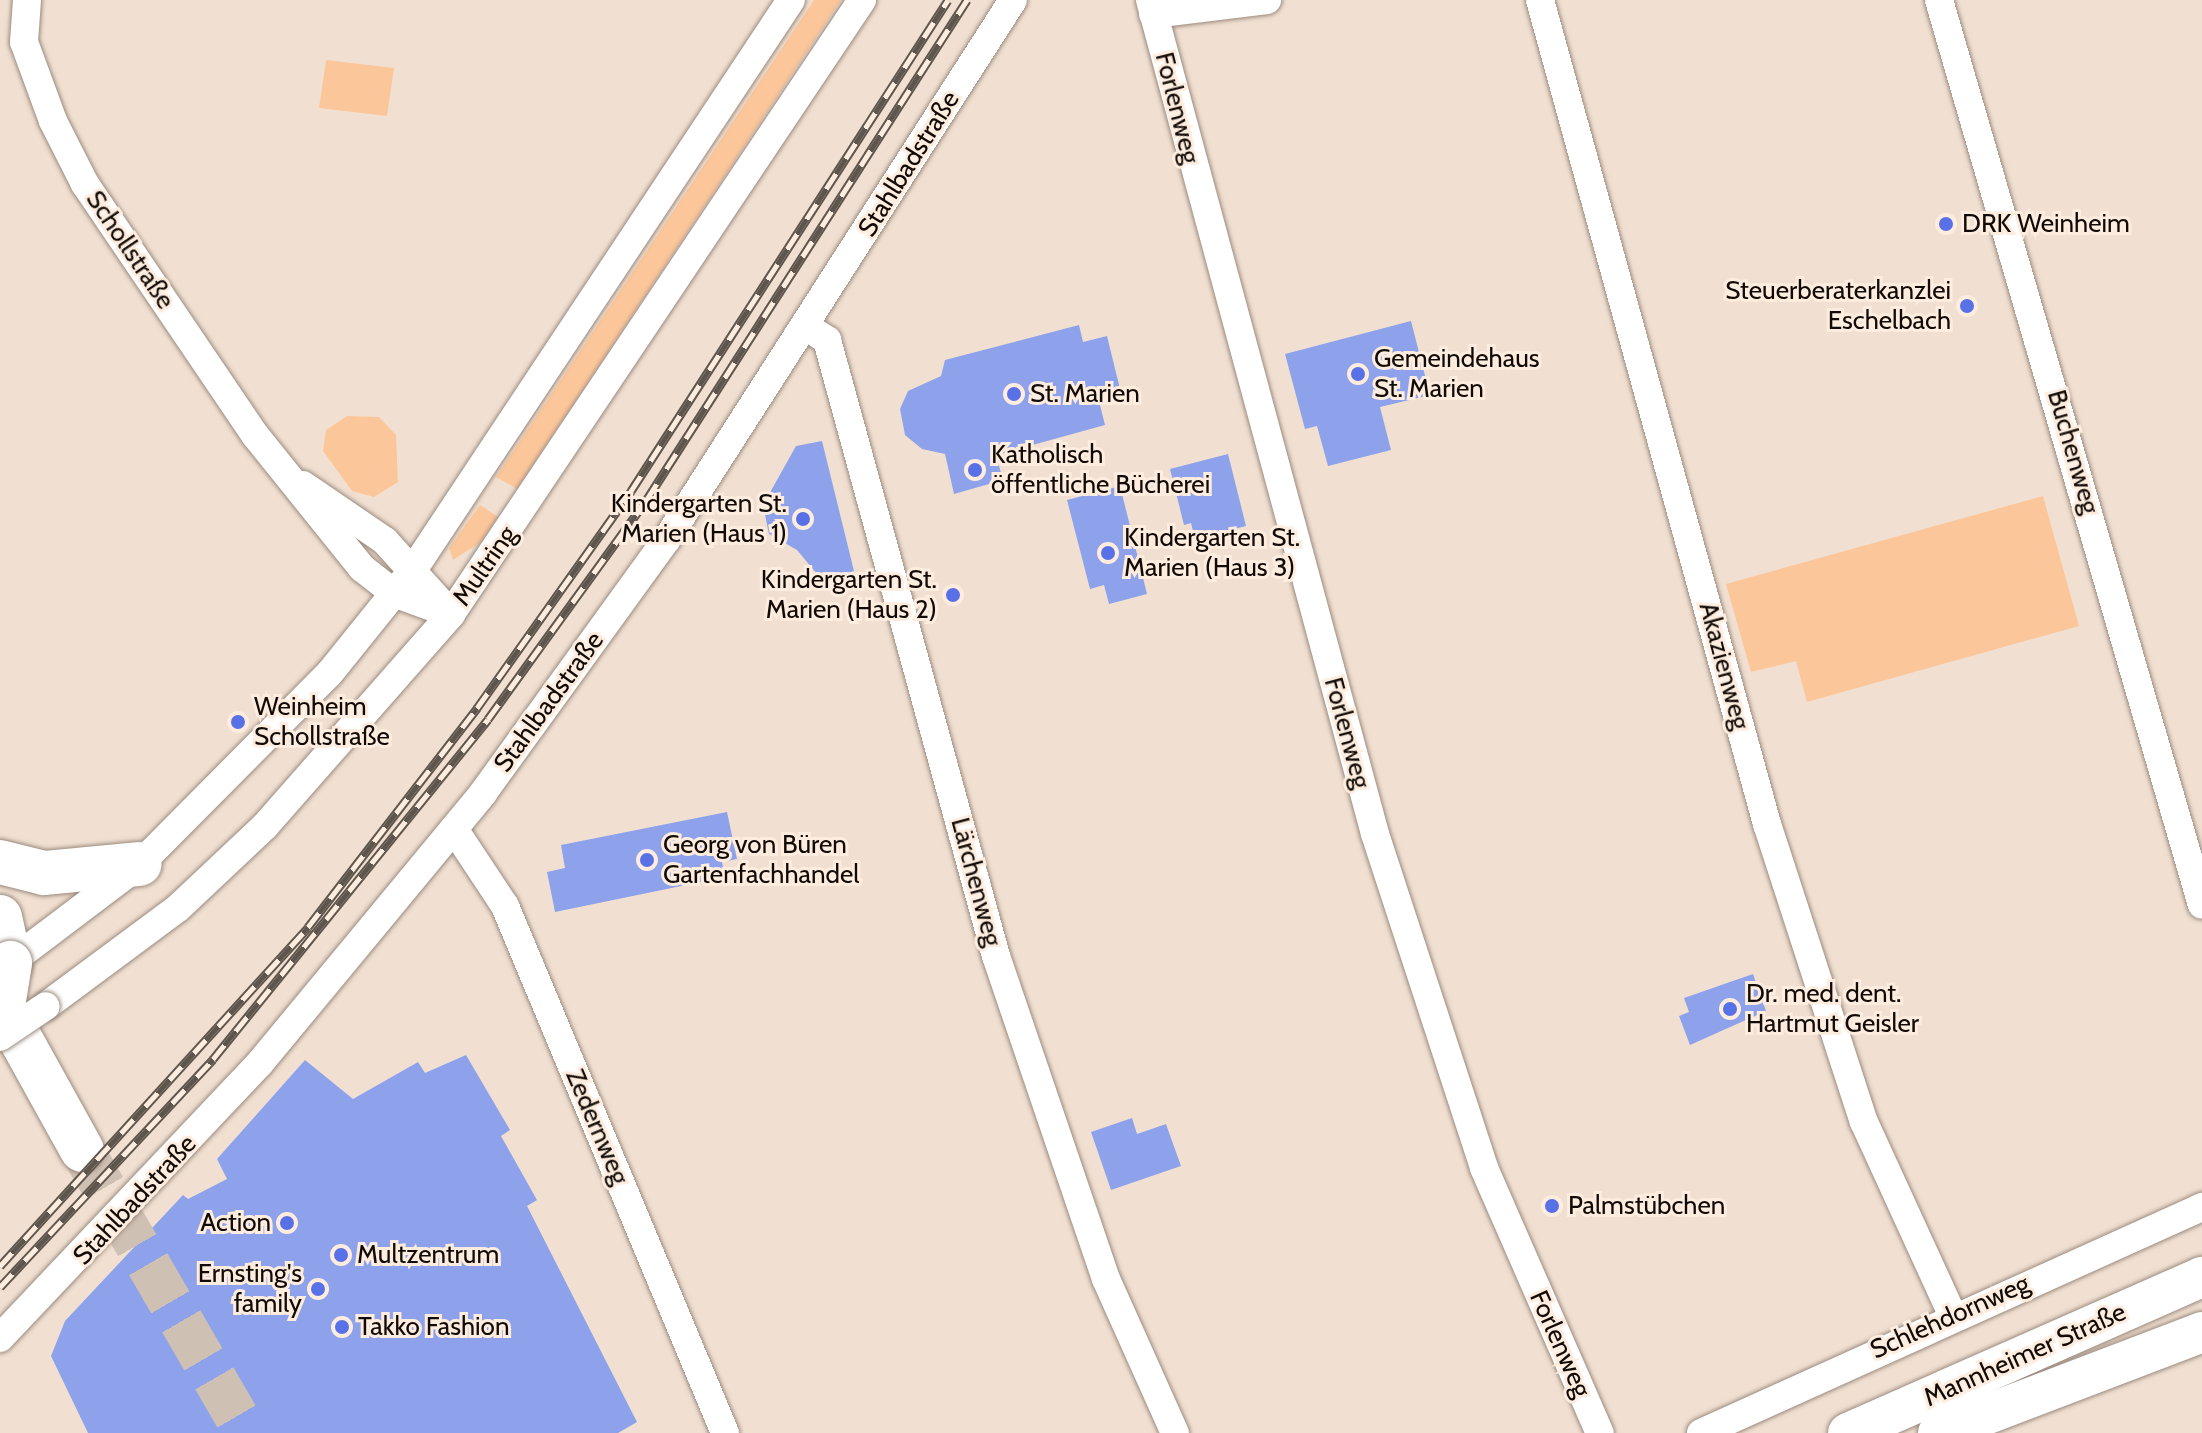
<!DOCTYPE html>
<meta charset="utf-8">
<style>
body{margin:0}
#map{position:relative;width:2202px;height:1433px;overflow:hidden;background:#f1e0d2;font-family:Cabin,sans-serif}
div>[style]{position:absolute}
.green>*{inset:0;background:#fcc69b}
.building>*{inset:0;background:#8da2eb}
.primary-tunnel>*{height:44px;margin-top:-22px;transform-origin:0;background:repeating-linear-gradient(90deg,#cfc0b4 0 44px,transparent 0 66px)}
.roads{filter:drop-shadow(0 0 2px #9b8b7e) drop-shadow(0 0 2px #9b8b7e)}
.street>*{height:28px;margin:-14px;padding:0 14px;transform-origin:14px;border-radius:14px;background:#fff}
.secondary>*{height:40px;margin:-20px;padding:0 20px;transform-origin:20px;border-radius:20px;background:#fff}
.primary>*{height:44px;margin:-22px;padding:0 22px;transform-origin:22px;border-radius:22px;background:#fff}
.rail>*{height:9px;margin-top:-4.5px;transform-origin:0;background:repeating-linear-gradient(90deg,#feeddf 0 18px,#5e554d 0 36px);box-sizing:border-box;border-block:2px solid #5e554d}
.bridges{filter:drop-shadow(0 0 2px #9b8b7e) drop-shadow(0 0 2px #9b8b7e)}
.street-bridge>*{height:28px;margin:-14px;padding:0 14px;transform-origin:14px;border-radius:14px;background:#fff}
.primary-bridge>*{height:44px;margin:-22px;padding:0 22px;transform-origin:22px;border-radius:22px;background:#fff}
.dots>*{width:22px;height:22px;translate:-50% -50%;box-sizing:border-box;border:4px solid #feeddf;border-radius:50%}
span{translate:-50% -50%;white-space:nowrap;text-align:center;line-height:1.15;-webkit-text-stroke:6px #feeddf;paint-order:stroke}
.street-label{font-size:26px;color:#100b07}
.poi-label{font-size:26px;color:#100b07}
.left{translate:0 -50%;text-align:left}
.right{translate:-100% -50%;text-align:right}
</style>
<div id="map">
<div class="green">
<div style="clip-path:polygon(814px 0,841px 0,517px 489px,496px 477px)"></div>
<div style="clip-path:polygon(326px 60px,394px 68px,387px 116px,319px 108px)"></div>
<div style="clip-path:polygon(347px 416px,379px 417px,396px 435px,398px 482px,374px 497px,352px 491px,323px 451px,326px 430px)"></div>
<div style="clip-path:polygon(2043px 496px,2079px 626px,1807px 702px,1796px 661px,1751px 672px,1726px 584px)"></div>
<div style="clip-path:polygon(480px 505px,498px 517px,481px 542px,453px 560px,449px 548px)"></div>
</div>
<div class="building">
<div style="clip-path:polygon(1411px 321px,1430px 395px,1380px 407px,1391px 450px,1328px 466px,1317px 426px,1305px 429px,1285px 354px)"></div>
<div style="clip-path:polygon(1079px 325px,1083px 342px,1107px 336px,1123px 401px,1100px 405px,1105px 425px,996px 455px,1003px 480px,954px 494px,945px 454px,922px 449px,905px 435px,900px 409px,908px 391px,941px 376px,945px 360px)"></div>
<div style="clip-path:polygon(822px 441px,854px 571px,822px 580px,797px 550px,769px 534px,763px 505px,796px 446px)"></div>
<div style="clip-path:polygon(1228px 454px,1246px 526px,1195px 539px,1191px 523px,1184px 525px,1170px 469px)"></div>
<div style="clip-path:polygon(1120px 486px,1147px 594px,1109px 604px,1104px 585px,1090px 589px,1067px 500px)"></div>
<div style="clip-path:polygon(727px 812px,737px 859px,722px 862px,725px 877px,555px 912px,547px 872px,565px 868px,561px 845px)"></div>
<div style="clip-path:polygon(1753px 974px,1766px 1011px,1690px 1045px,1679px 1016px,1689px 1012px,1684px 998px)"></div>
<div style="clip-path:polygon(466px 1055px,510px 1130px,501px 1136px,537px 1200px,527px 1206px,637px 1422px,618px 1433px,88px 1433px,51px 1356px,65px 1321px,183px 1195px,188px 1199px,227px 1179px,217px 1159px,305px 1060px,353px 1099px,418px 1062px,425px 1073px)"></div>
<div style="clip-path:polygon(1132px 1118px,1137px 1134px,1166px 1124px,1181px 1166px,1111px 1190px,1091px 1132px)"></div>
</div>
<div class="primary-tunnel">
<div style="left:82px;top:1150px;width:327px;rotate:59.9deg"></div>
</div>
<div class="roads">
<div class="street">
<div style="left:27px;top:0;width:42px;rotate:94.1deg"></div>
<div style="left:24px;top:42px;width:84px;rotate:69.8deg"></div>
<div style="left:53px;top:121px;width:71px;rotate:63.1deg"></div>
<div style="left:85px;top:184px;width:303px;rotate:55.9deg"></div>
<div style="left:255px;top:435px;width:171px;rotate:51.2deg"></div>
<div style="left:362px;top:568px;width:41px;rotate:38deg"></div>
<div style="left:394px;top:593px;width:61px;rotate:20.2deg"></div>
<div style="left:1150px;top:0;width:864px;rotate:74.9deg"></div>
<div style="left:1375px;top:834px;width:351px;rotate:71.9deg"></div>
<div style="left:1484px;top:1168px;width:289px;rotate:66.4deg"></div>
<div style="left:1540px;top:0;width:855px;rotate:74.6deg"></div>
<div style="left:1767px;top:824px;width:313px;rotate:72deg"></div>
<div style="left:1864px;top:1122px;width:213px;rotate:65.4deg"></div>
<div style="left:1939px;top:0;width:942px;rotate:73.8deg"></div>
<div style="left:1153px;top:14px;width:115px;rotate:-7deg"></div>
<div style="left:807px;top:327px;width:24px;rotate:33deg"></div>
<div style="left:827px;top:340px;width:639px;rotate:74.66deg"></div>
<div style="left:996px;top:956px;width:341px;rotate:71.2deg"></div>
<div style="left:1106px;top:1279px;width:169px;rotate:65.9deg"></div>
<div style="left:303px;top:485px;width:99px;rotate:34.3deg"></div>
<div style="left:385px;top:541px;width:98px;rotate:47.9deg"></div>
<div style="left:454px;top:829px;width:92px;rotate:56.5deg"></div>
<div style="left:505px;top:906px;width:571px;rotate:67.34deg"></div>
<div style="left:0;top:970px;width:176px;rotate:-37.1deg"></div>
<div style="left:140px;top:864px;width:268px;rotate:-45.2deg"></div>
<div style="left:329px;top:674px;width:137px;rotate:-51.2deg"></div>
<div style="left:415px;top:567px;width:680px;rotate:-56.45deg"></div>
<div style="left:46px;top:1006px;width:164px;rotate:-36.6deg"></div>
<div style="left:178px;top:908px;width:120px;rotate:-43.3deg"></div>
<div style="left:265px;top:826px;width:282px;rotate:-48.7deg"></div>
<div style="left:451px;top:614px;width:739px;rotate:-56.2deg"></div>
<div style="left:0;top:1338px;width:378px;rotate:-46.6deg"></div>
<div style="left:260px;top:1063px;width:350px;rotate:-50.4deg"></div>
<div style="left:483px;top:793px;width:314px;rotate:-54.1deg"></div>
<div style="left:667px;top:539px;width:640px;rotate:-57.3deg"></div>
<div style="left:1701px;top:1433px;width:550px;rotate:-24.28deg"></div>
</div>
<div class="secondary">
<div style="left:1848px;top:1433px;width:387px;rotate:-23.8deg"></div>
<div style="left:1938px;top:1433px;width:283px;rotate:-20.9deg"></div>
</div>
<div class="primary">
<div style="left:0;top:862px;width:45px;rotate:14deg"></div>
<div style="left:44px;top:873px;width:96px;rotate:-5.4deg"></div>
<div style="left:0;top:917px;width:47px;rotate:77.7deg"></div>
<div style="left:0;top:1002px;width:169px;rotate:61deg"></div>
</div>
</div>
<div class="rail">
<div style="left:0;top:1266px;width:458px;rotate:-47.7deg"></div>
<div style="left:308px;top:927px;width:277px;rotate:-52.3deg"></div>
<div style="left:477px;top:708px;width:266px;rotate:-54.6deg"></div>
<div style="left:631px;top:491px;width:584px;rotate:-57.15deg"></div>
<div style="left:0;top:1287px;width:312px;rotate:-46.9deg"></div>
<div style="left:213px;top:1059px;width:437px;rotate:-51deg"></div>
<div style="left:488px;top:719px;width:271px;rotate:-54.1deg"></div>
<div style="left:647px;top:499px;width:593px;rotate:-57.33deg"></div>
</div>
<div class="bridges">
<div class="street-bridge">
<div style="left:0;top:1037px;width:55px;rotate:-34deg"></div>
</div>
<div class="primary-bridge">
<div style="left:0;top:1025px;width:63px;rotate:-80.8deg"></div>
</div>
</div>
<div class="dots">
<div style="left:1946px;top:224px;background:#5971e7"></div>
<div style="left:1967px;top:306px;background:#5971e7"></div>
<div style="left:1358px;top:374px;background:#5971e7"></div>
<div style="left:1014px;top:394px;background:#5971e7"></div>
<div style="left:975px;top:470px;background:#5971e7"></div>
<div style="left:803px;top:519px;background:#5971e7"></div>
<div style="left:1108px;top:553px;background:#5971e7"></div>
<div style="left:953px;top:595px;background:#5971e7"></div>
<div style="left:238px;top:722px;background:#5971e7"></div>
<div style="left:647px;top:860px;background:#5971e7"></div>
<div style="left:1730px;top:1009px;background:#5971e7"></div>
<div style="left:1552px;top:1206px;background:#5971e7"></div>
<div style="left:287px;top:1223px;background:#5971e7"></div>
<div style="left:341px;top:1255px;background:#5971e7"></div>
<div style="left:318px;top:1289px;background:#5971e7"></div>
<div style="left:342px;top:1327px;background:#5971e7"></div>
</div>
<div class="street-label">
<span style="left:1177px;top:108px;rotate:76deg">Forlenweg</span>
<span style="left:909px;top:164px;rotate:-58deg">Stahlbadstraße</span>
<span style="left:130px;top:250px;rotate:56deg">Schollstraße</span>
<span style="left:2073px;top:452px;rotate:74deg">Buchenweg</span>
<span style="left:485px;top:566px;rotate:-55deg">Multring</span>
<span style="left:1724px;top:666px;rotate:75deg">Akazienweg</span>
<span style="left:549px;top:702px;rotate:-54deg">Stahlbadstraße</span>
<span style="left:1347px;top:733px;rotate:75deg">Forlenweg</span>
<span style="left:976px;top:882px;rotate:75deg">Lärchenweg</span>
<span style="left:597px;top:1127px;rotate:67deg">Zedernweg</span>
<span style="left:135px;top:1200px;rotate:-47deg">Stahlbadstraße</span>
<span style="left:1950px;top:1317px;rotate:-24deg">Schlehdornweg</span>
<span style="left:1560px;top:1344px;rotate:66deg">Forlenweg</span>
<span style="left:2025px;top:1355px;rotate:-24deg">Mannheimer Straße</span>
</div>
<div class="poi-label">
<span class="left" style="left:1962px;top:224px">DRK Weinheim</span>
<span class="right" style="left:1951px;top:306px">Steuerberaterkanzlei<br>Eschelbach</span>
<span class="left" style="left:1374px;top:374px">Gemeindehaus<br>St. Marien</span>
<span class="left" style="left:1030px;top:394px">St. Marien</span>
<span class="left" style="left:991px;top:470px">Katholisch<br>öffentliche Bücherei</span>
<span class="right" style="left:787px;top:519px">Kindergarten St.<br>Marien (Haus 1)</span>
<span class="left" style="left:1124px;top:553px">Kindergarten St.<br>Marien (Haus 3)</span>
<span class="right" style="left:937px;top:595px">Kindergarten St.<br>Marien (Haus 2)</span>
<span class="left" style="left:254px;top:722px">Weinheim<br>Schollstraße</span>
<span class="left" style="left:663px;top:860px">Georg von Büren<br>Gartenfachhandel</span>
<span class="left" style="left:1746px;top:1009px">Dr. med. dent.<br>Hartmut Geisler</span>
<span class="left" style="left:1568px;top:1206px">Palmstübchen</span>
<span class="right" style="left:271px;top:1223px">Action</span>
<span class="left" style="left:357px;top:1255px">Multzentrum</span>
<span class="right" style="left:302px;top:1289px">Ernsting's<br>family</span>
<span class="left" style="left:358px;top:1327px">Takko Fashion</span>
</div>
</div>
